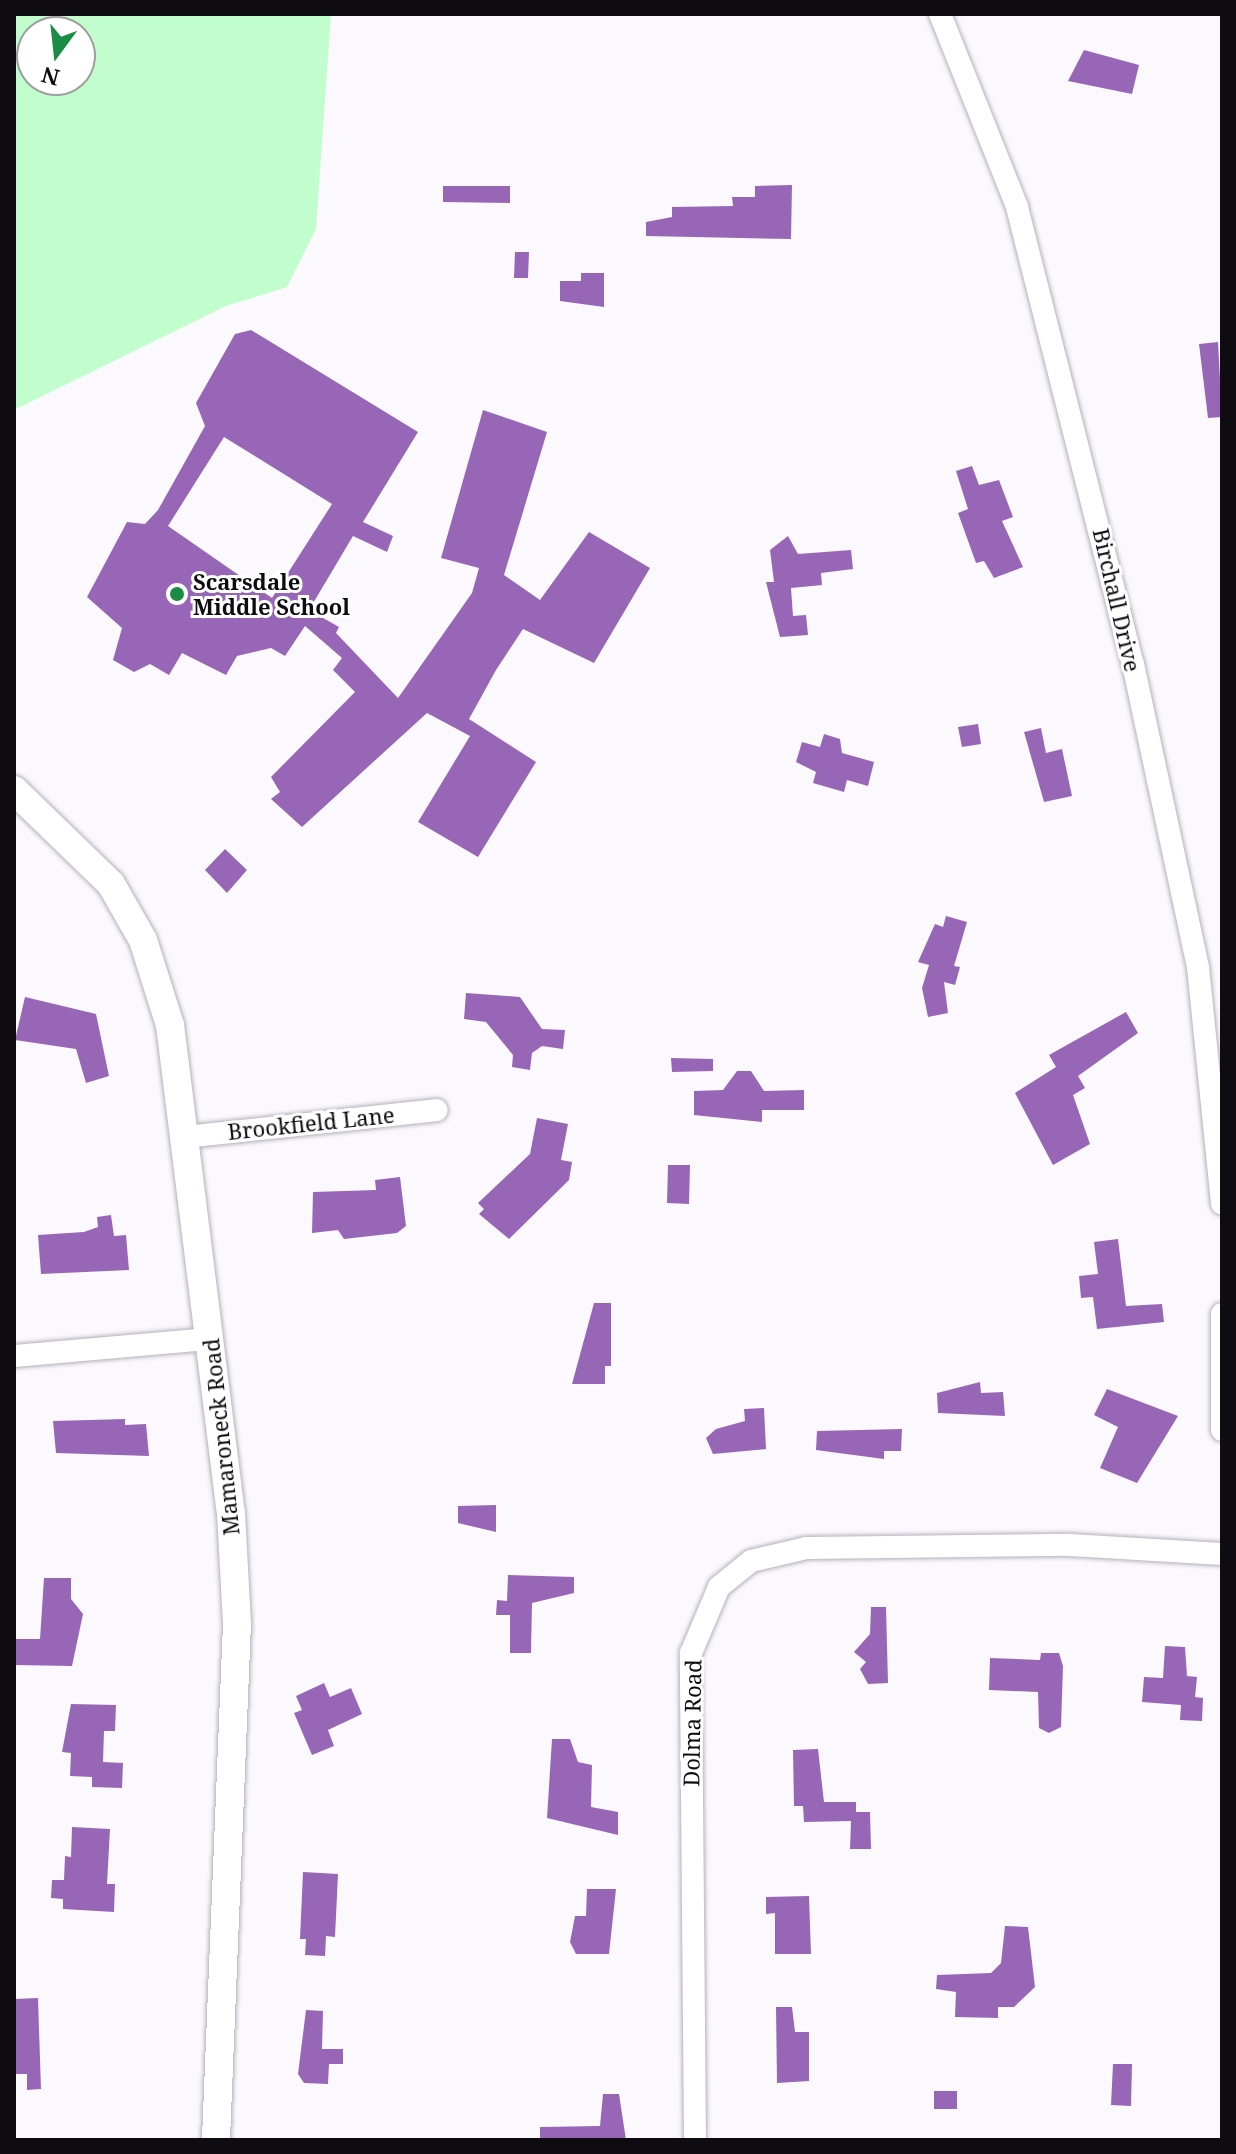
<!DOCTYPE html>
<style>
body{margin:0}
#map{position:relative;width:1236px;height:2154px;overflow:hidden;background:#fcf9fe;font-family:"Noto Serif",serif}
div>[style]{position:absolute}
.green>*{inset:0;background:#c2fdce}
.building>*{inset:0;background:#9866b6}
.roads{filter:drop-shadow(0 0 2px #b6afbb) drop-shadow(0 0 2px #b6afbb)}
.minor>*{height:22px;margin:-11px;padding:0 11px;transform-origin:11px;border-radius:11px;background:#fff}
.tertiary>*{height:28px;margin:-14px;padding:0 14px;transform-origin:14px;border-radius:14px;background:#fff}
.dots>*{width:22px;height:22px;translate:-50% -50%;box-sizing:border-box;border:4px solid #fff;border-radius:50%}
span{translate:-50% -50%;white-space:nowrap;text-align:center;line-height:1.15;-webkit-text-stroke:6px #fff;paint-order:stroke}
.poi-label{font-size:22px;color:#0e0c10;font-weight:700}
.left{translate:0 -50%;text-align:left}
.street-label{font-size:22px;color:#0e0c10}
.frame{position:absolute;inset:0;border:16px solid #0e0c10;pointer-events:none}
.north{position:absolute;left:16px;top:16px;width:80px;height:80px;box-sizing:border-box;background:#fff;border:2px solid #9f9e9f;border-radius:50%;rotate:195deg;font-size:22px;font-weight:700;line-height:32px;text-align:center;color:#0e0c10}
.north::after{content:'';display:block;margin:auto;width:28px;height:36px;background:#1b8c45;clip-path:polygon(50% 0,100% 100%,50% 72%,0 100%)}
</style>
<div id="map">
<div class="green">
<div style="clip-path:polygon(evenodd,14px 14px,331px 14px,316px 229px,287px 287px,226px 306px,14px 410px,14px 14px,32px 32px,80px 32px,80px 80px,32px 80px,32px 32px)"></div>
</div>
<div class="building">
<div style="clip-path:polygon(1084px 50px,1139px 65px,1132px 94px,1068px 81px)"></div>
<div style="clip-path:polygon(792px 185px,791px 239px,646px 236px,646px 222px,672px 217px,672px 207px,733px 206px,732px 197px,755px 197px,755px 186px)"></div>
<div style="clip-path:polygon(443px 186px,510px 186px,510px 203px,443px 202px)"></div>
<div style="clip-path:polygon(515px 252px,529px 252px,528px 278px,514px 278px)"></div>
<div style="clip-path:polygon(581px 273px,604px 273px,604px 307px,560px 301px,560px 281px,581px 281px)"></div>
<div style="clip-path:polygon(evenodd,251px 330px,418px 432px,363px 522px,393px 536px,387px 552px,353px 536px,309px 610px,339px 627px,336px 633px,398px 698px,472px 593px,479px 568px,441px 558px,483px 410px,547px 432px,504px 575px,540px 600px,589px 532px,650px 568px,594px 663px,523px 629px,496px 670px,469px 719px,536px 762px,478px 857px,418px 822px,470px 736px,427px 713px,302px 827px,271px 799px,280px 792px,271px 777px,355px 692px,333px 670px,342px 658px,305px 626px,285px 656px,271px 648px,237px 656px,226px 675px,182px 653px,169px 675px,150px 664px,134px 672px,113px 660px,122px 628px,87px 597px,127px 522px,145px 524px,158px 510px,205px 426px,196px 403px,235px 334px,251px 330px,224px 437px,332px 504px,272px 598px,168px 526px,224px 437px)"></div>
<div style="clip-path:polygon(1218px 342px,1222px 417px,1208px 418px,1199px 344px)"></div>
<div style="clip-path:polygon(972px 466px,979px 485px,999px 480px,1013px 517px,1002px 521px,1023px 567px,994px 578px,984px 561px,976px 563px,958px 513px,968px 509px,956px 471px)"></div>
<div style="clip-path:polygon(788px 536px,798px 554px,851px 550px,853px 569px,821px 573px,822px 585px,791px 588px,793px 616px,806px 615px,808px 635px,780px 637px,766px 582px,774px 582px,770px 550px)"></div>
<div style="clip-path:polygon(978px 724px,981px 744px,962px 747px,958px 727px)"></div>
<div style="clip-path:polygon(1041px 728px,1046px 753px,1062px 749px,1072px 796px,1044px 802px,1024px 732px)"></div>
<div style="clip-path:polygon(824px 734px,840px 739px,842px 753px,874px 762px,868px 786px,847px 780px,844px 792px,813px 783px,816px 772px,796px 762px,802px 742px,820px 747px)"></div>
<div style="clip-path:polygon(225px 849px,247px 870px,227px 893px,205px 870px)"></div>
<div style="clip-path:polygon(946px 916px,967px 922px,954px 966px,960px 967px,955px 985px,944px 982px,948px 1013px,928px 1017px,922px 988px,929px 965px,918px 962px,935px 924px,943px 927px)"></div>
<div style="clip-path:polygon(466px 993px,520px 997px,542px 1029px,565px 1030px,563px 1049px,542px 1046px,532px 1053px,530px 1070px,512px 1067px,513px 1055px,486px 1022px,464px 1019px)"></div>
<div style="clip-path:polygon(25px 997px,96px 1014px,109px 1076px,86px 1083px,76px 1049px,15px 1040px)"></div>
<div style="clip-path:polygon(1126px 1012px,1138px 1033px,1078px 1076px,1085px 1088px,1073px 1095px,1090px 1144px,1053px 1165px,1015px 1093px,1056px 1067px,1049px 1055px)"></div>
<div style="clip-path:polygon(671px 1058px,713px 1059px,713px 1071px,672px 1072px)"></div>
<div style="clip-path:polygon(737px 1071px,751px 1071px,764px 1091px,804px 1090px,804px 1110px,762px 1110px,762px 1122px,694px 1115px,694px 1091px,723px 1090px)"></div>
<div style="clip-path:polygon(537px 1118px,568px 1124px,561px 1160px,572px 1162px,569px 1180px,509px 1239px,479px 1214px,484px 1209px,478px 1203px,530px 1154px)"></div>
<div style="clip-path:polygon(668px 1165px,690px 1165px,689px 1204px,667px 1203px)"></div>
<div style="clip-path:polygon(400px 1177px,406px 1226px,397px 1233px,344px 1239px,338px 1230px,312px 1233px,313px 1192px,376px 1190px,375px 1180px)"></div>
<div style="clip-path:polygon(111px 1215px,114px 1236px,126px 1235px,129px 1270px,41px 1274px,38px 1235px,84px 1232px,98px 1227px,97px 1217px)"></div>
<div style="clip-path:polygon(1118px 1239px,1126px 1306px,1162px 1304px,1164px 1322px,1097px 1329px,1093px 1297px,1081px 1298px,1079px 1276px,1098px 1274px,1094px 1242px)"></div>
<div style="clip-path:polygon(594px 1303px,611px 1303px,611px 1366px,605px 1366px,605px 1384px,572px 1384px)"></div>
<div style="clip-path:polygon(980px 1382px,981px 1393px,1003px 1392px,1005px 1416px,938px 1413px,937px 1393px)"></div>
<div style="clip-path:polygon(1107px 1389px,1178px 1416px,1137px 1483px,1100px 1468px,1118px 1427px,1094px 1415px)"></div>
<div style="clip-path:polygon(764px 1408px,766px 1449px,713px 1454px,706px 1438px,716px 1429px,745px 1421px,744px 1409px)"></div>
<div style="clip-path:polygon(125px 1419px,125px 1425px,146px 1424px,149px 1456px,56px 1453px,53px 1421px)"></div>
<div style="clip-path:polygon(902px 1429px,901px 1451px,884px 1451px,884px 1459px,816px 1450px,817px 1431px)"></div>
<div style="clip-path:polygon(496px 1505px,496px 1532px,458px 1523px,458px 1506px)"></div>
<div style="clip-path:polygon(508px 1575px,574px 1577px,574px 1593px,532px 1603px,531px 1653px,510px 1653px,510px 1615px,496px 1615px,497px 1600px,507px 1601px)"></div>
<div style="clip-path:polygon(44px 1578px,71px 1578px,71px 1599px,83px 1614px,72px 1666px,14px 1665px,14px 1639px,40px 1639px)"></div>
<div style="clip-path:polygon(871px 1607px,886px 1607px,888px 1683px,868px 1684px,860px 1669px,866px 1662px,854px 1652px,870px 1634px)"></div>
<div style="clip-path:polygon(1165px 1646px,1185px 1647px,1187px 1676px,1197px 1677px,1195px 1697px,1203px 1698px,1202px 1721px,1180px 1720px,1181px 1705px,1142px 1702px,1144px 1677px,1163px 1678px)"></div>
<div style="clip-path:polygon(1041px 1653px,1059px 1653px,1063px 1666px,1061px 1727px,1049px 1733px,1039px 1728px,1038px 1692px,989px 1690px,990px 1658px,1040px 1660px)"></div>
<div style="clip-path:polygon(324px 1683px,330px 1697px,351px 1688px,362px 1714px,328px 1730px,334px 1746px,312px 1755px,294px 1713px,302px 1710px,296px 1696px)"></div>
<div style="clip-path:polygon(71px 1704px,116px 1705px,115px 1731px,104px 1731px,103px 1762px,123px 1763px,122px 1788px,92px 1787px,92px 1777px,70px 1776px,71px 1753px,62px 1752px)"></div>
<div style="clip-path:polygon(552px 1739px,570px 1739px,578px 1762px,592px 1765px,591px 1807px,618px 1812px,618px 1835px,547px 1818px)"></div>
<div style="clip-path:polygon(818px 1749px,824px 1802px,856px 1802px,856px 1812px,870px 1812px,871px 1849px,850px 1849px,851px 1821px,804px 1822px,803px 1806px,794px 1806px,793px 1750px)"></div>
<div style="clip-path:polygon(72px 1827px,110px 1829px,107px 1884px,115px 1884px,114px 1912px,63px 1909px,63px 1899px,51px 1898px,52px 1880px,64px 1880px,65px 1856px,71px 1857px)"></div>
<div style="clip-path:polygon(303px 1872px,338px 1874px,335px 1937px,326px 1936px,325px 1956px,305px 1955px,306px 1939px,300px 1939px)"></div>
<div style="clip-path:polygon(587px 1889px,616px 1889px,609px 1954px,576px 1954px,570px 1942px,575px 1916px,586px 1916px)"></div>
<div style="clip-path:polygon(809px 1896px,811px 1954px,775px 1954px,775px 1913px,766px 1914px,766px 1897px)"></div>
<div style="clip-path:polygon(1005px 1926px,1028px 1927px,1035px 1987px,1014px 2007px,998px 2007px,998px 2018px,955px 2017px,956px 1992px,936px 1989px,937px 1975px,991px 1973px,1001px 1963px)"></div>
<div style="clip-path:polygon(38px 1998px,41px 2089px,27px 2090px,27px 2074px,14px 2074px,14px 1999px)"></div>
<div style="clip-path:polygon(776px 2007px,792px 2007px,795px 2032px,809px 2032px,809px 2081px,777px 2083px)"></div>
<div style="clip-path:polygon(306px 2010px,323px 2011px,322px 2049px,343px 2049px,343px 2064px,329px 2064px,328px 2084px,304px 2083px,298px 2074px)"></div>
<div style="clip-path:polygon(1113px 2064px,1132px 2064px,1131px 2106px,1111px 2105px)"></div>
<div style="clip-path:polygon(934px 2091px,957px 2091px,957px 2109px,934px 2109px)"></div>
<div style="clip-path:polygon(603px 2094px,619px 2094px,626px 2140px,540px 2140px,540px 2127px,600px 2126px)"></div>
</div>
<div class="roads">
<div class="minor">
<div style="left:940px;top:14px;width:208px;rotate:68.2deg"></div>
<div style="left:1017px;top:207px;width:471px;rotate:75.8deg"></div>
<div style="left:1133px;top:664px;width:310px;rotate:77.9deg"></div>
<div style="left:1198px;top:967px;width:238px;rotate:84.2deg"></div>
<div style="left:185px;top:1137px;width:253px;rotate:-6.1deg"></div>
<div style="left:1222px;top:1314px;width:116px;rotate:90deg"></div>
<div style="left:14px;top:1356px;width:197px;rotate:-5deg"></div>
<div style="left:695px;top:2140px;width:487px;rotate:-90.5deg"></div>
<div style="left:691px;top:1653px;width:72px;rotate:-67deg"></div>
<div style="left:719px;top:1587px;width:41px;rotate:-39.1deg"></div>
<div style="left:751px;top:1561px;width:57px;rotate:-13.1deg"></div>
<div style="left:807px;top:1548px;width:263px;rotate:-0.7deg"></div>
<div style="left:1070px;top:1545px;width:152px;rotate:3.4deg"></div>
</div>
<div class="tertiary">
<div style="left:14px;top:790px;width:135px;rotate:44.1deg"></div>
<div style="left:111px;top:884px;width:64px;rotate:60.3deg"></div>
<div style="left:143px;top:940px;width:89px;rotate:72.4deg"></div>
<div style="left:170px;top:1025px;width:492px;rotate:82.9deg"></div>
<div style="left:231px;top:1513px;width:110px;rotate:86.9deg"></div>
<div style="left:237px;top:1623px;width:517px;rotate:92.33deg"></div>
</div>
</div>
<div class="dots">
<div style="left:177px;top:594px;background:#1b8c45"></div>
</div>
<div class="poi-label">
<span class="left" style="left:193px;top:594px">Scarsdale<br>Middle School</span>
</div>
<div class="street-label">
<span style="left:1117px;top:600px;rotate:77deg">Birchall Drive</span>
<span style="left:311px;top:1123px;rotate:-6deg">Brookfield Lane</span>
<span style="left:221px;top:1437px;rotate:-96deg">Mamaroneck Road</span>
<span style="left:692px;top:1723px;rotate:-89deg">Dolma Road</span>
</div>
<div class="frame"></div>
<div class="north">N</div>
</div>
